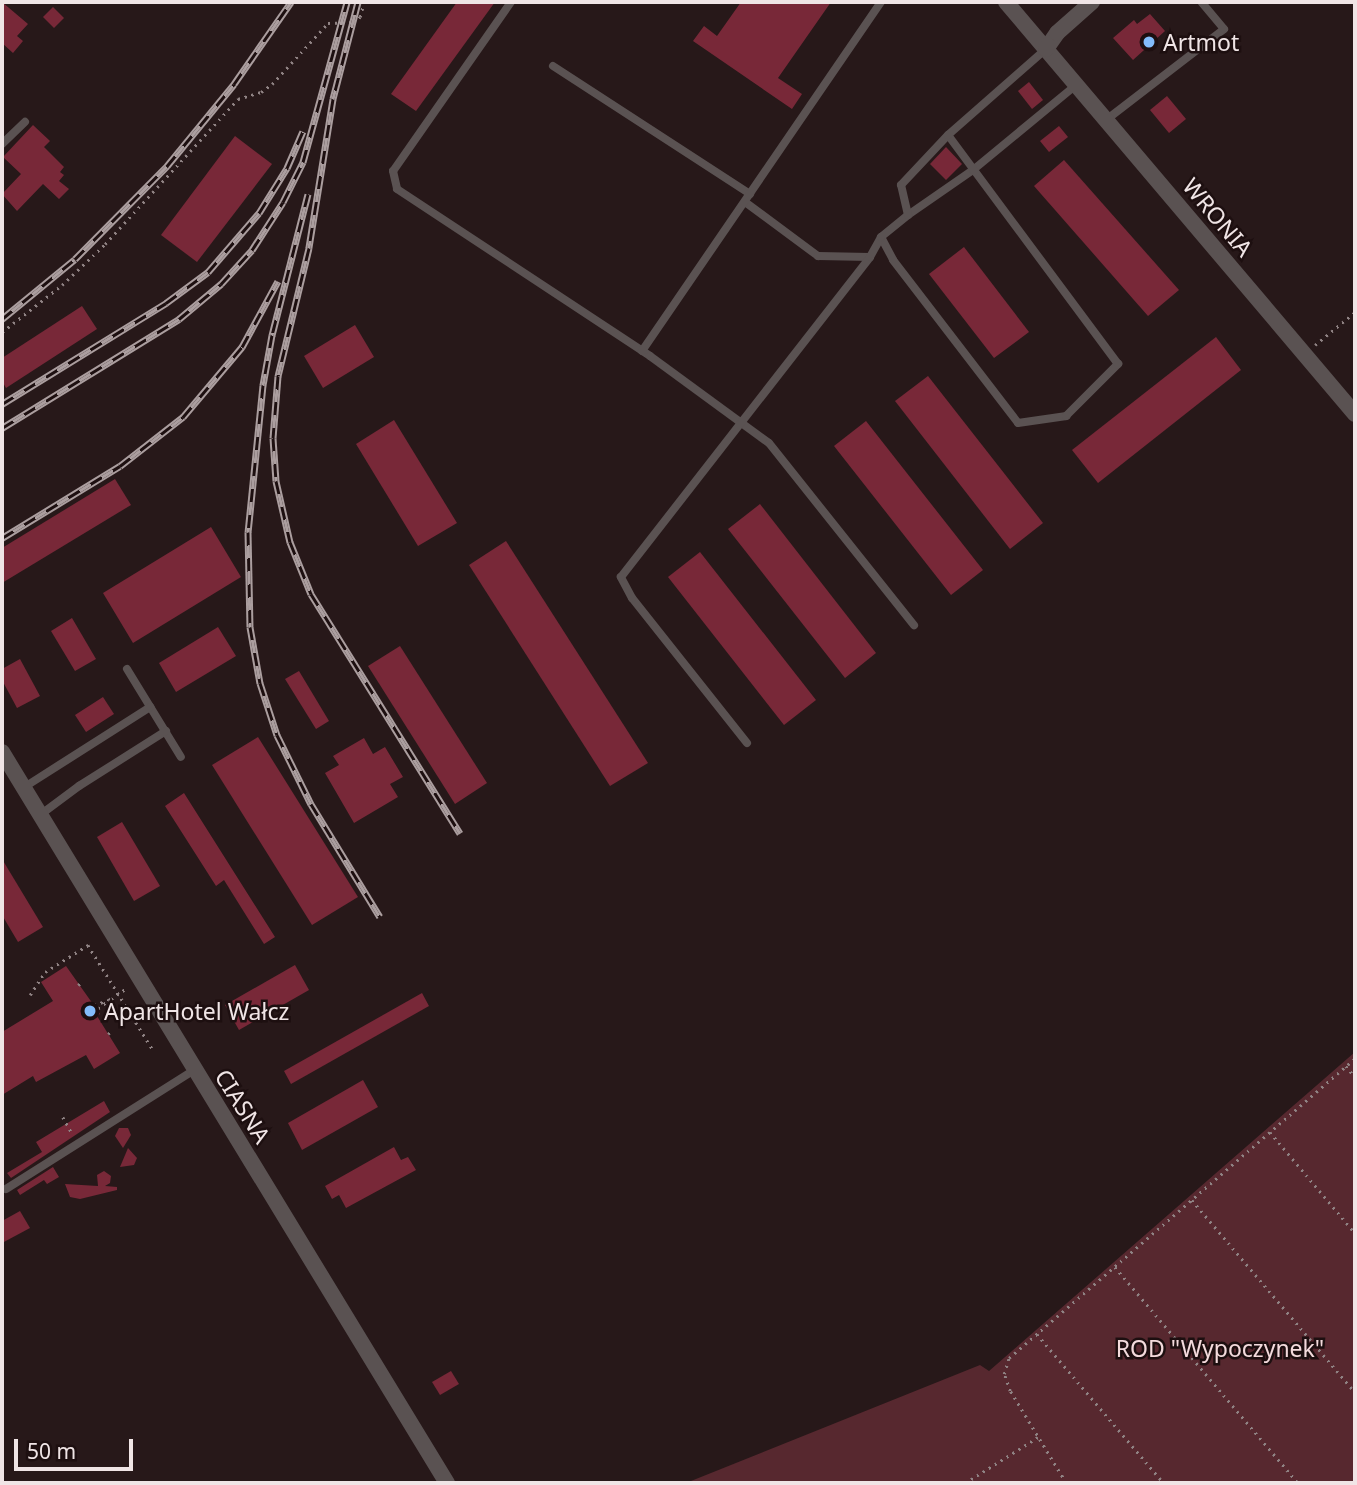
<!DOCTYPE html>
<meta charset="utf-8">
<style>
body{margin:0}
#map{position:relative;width:1357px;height:1485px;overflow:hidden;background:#271819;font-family:"Noto Sans",sans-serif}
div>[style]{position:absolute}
.green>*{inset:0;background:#57282f}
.building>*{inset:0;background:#782838}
.path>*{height:2.5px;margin-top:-1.25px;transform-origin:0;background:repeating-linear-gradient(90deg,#908384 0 2px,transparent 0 7px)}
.lane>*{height:8px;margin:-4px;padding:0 4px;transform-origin:4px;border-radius:4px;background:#5a5252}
.street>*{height:16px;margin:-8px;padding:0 8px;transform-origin:8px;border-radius:8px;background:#5a5252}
.rail>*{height:7px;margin-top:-3.5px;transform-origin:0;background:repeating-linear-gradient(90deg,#1d0f10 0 13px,#ab9e9f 0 26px);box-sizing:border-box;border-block:2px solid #ab9e9f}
.dots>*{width:19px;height:19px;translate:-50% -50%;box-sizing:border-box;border:4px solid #1d0f10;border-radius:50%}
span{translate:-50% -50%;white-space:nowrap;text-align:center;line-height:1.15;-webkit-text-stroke:5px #1d0f10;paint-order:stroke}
.poi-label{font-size:23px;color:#f0e5e6}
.left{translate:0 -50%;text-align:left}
.street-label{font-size:23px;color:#f0e5e6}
.park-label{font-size:23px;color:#f3dadc}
.frame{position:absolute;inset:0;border:4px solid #f0e5e6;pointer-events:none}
.scale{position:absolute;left:14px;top:1439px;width:119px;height:32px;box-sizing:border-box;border:4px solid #f0e5e6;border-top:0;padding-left:9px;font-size:21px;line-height:24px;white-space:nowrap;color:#f0e5e6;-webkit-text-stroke:5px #1d0f10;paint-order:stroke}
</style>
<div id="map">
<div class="green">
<div style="clip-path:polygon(1355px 1052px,1355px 1483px,686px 1483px,980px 1365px,989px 1371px)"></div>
</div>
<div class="building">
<div style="clip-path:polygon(2px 2px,28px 24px,17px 36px,23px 41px,13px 53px,2px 43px)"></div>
<div style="clip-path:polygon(457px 2px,495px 2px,416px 111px,391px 94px)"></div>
<div style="clip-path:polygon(741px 2px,831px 2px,778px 78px,802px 94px,792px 109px,693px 41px,704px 26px,717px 36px)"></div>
<div style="clip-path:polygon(53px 7px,64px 18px,54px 28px,43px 17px)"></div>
<div style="clip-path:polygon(1150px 14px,1165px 31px,1133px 60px,1113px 38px,1134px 20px,1137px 24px)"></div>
<div style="clip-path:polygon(1029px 82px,1043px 100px,1032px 109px,1018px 91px)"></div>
<div style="clip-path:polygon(1167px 96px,1186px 119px,1169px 133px,1150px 110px)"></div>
<div style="clip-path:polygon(33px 125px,50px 141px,44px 147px,64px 167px,60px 172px,64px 175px,59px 181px,69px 189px,59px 199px,43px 184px,17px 211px,2px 194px,21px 174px,3px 157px)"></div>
<div style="clip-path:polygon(1059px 126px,1068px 137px,1049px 152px,1040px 141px)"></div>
<div style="clip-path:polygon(235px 136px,272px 164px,197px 262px,161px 235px)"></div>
<div style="clip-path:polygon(946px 147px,962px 164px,946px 180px,930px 164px)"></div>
<div style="clip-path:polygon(1064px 160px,1179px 290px,1148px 316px,1034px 186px)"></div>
<div style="clip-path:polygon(964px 247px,1029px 332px,994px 358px,929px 274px)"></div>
<div style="clip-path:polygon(82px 306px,97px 329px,6px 388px,2px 381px,2px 358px)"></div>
<div style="clip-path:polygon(355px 325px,374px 357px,323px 388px,304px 356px)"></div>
<div style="clip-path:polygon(1216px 337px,1241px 370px,1098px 483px,1072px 450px)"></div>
<div style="clip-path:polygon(928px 376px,1043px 523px,1010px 549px,895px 401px)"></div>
<div style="clip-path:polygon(394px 420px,457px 523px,418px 546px,356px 444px)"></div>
<div style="clip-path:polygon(866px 421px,983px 570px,951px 595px,834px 446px)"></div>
<div style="clip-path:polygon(115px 479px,131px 505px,2px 583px,2px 548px)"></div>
<div style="clip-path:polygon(760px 504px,876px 653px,845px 678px,728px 529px)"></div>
<div style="clip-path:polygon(211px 527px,241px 577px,133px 643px,103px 593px)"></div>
<div style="clip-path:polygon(506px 541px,648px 763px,610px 786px,469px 565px)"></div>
<div style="clip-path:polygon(700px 552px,816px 700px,784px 725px,668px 577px)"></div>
<div style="clip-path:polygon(72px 618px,96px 659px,75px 671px,51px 631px)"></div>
<div style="clip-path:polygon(218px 627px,236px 656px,176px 692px,159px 663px)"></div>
<div style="clip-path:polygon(400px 646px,487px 783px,455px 804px,368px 666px)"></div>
<div style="clip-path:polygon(20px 659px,40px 696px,17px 708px,2px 680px,2px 669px)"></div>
<div style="clip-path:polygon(299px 671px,329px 721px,316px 729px,285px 679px)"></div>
<div style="clip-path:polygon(103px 697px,114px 714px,86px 732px,75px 715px)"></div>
<div style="clip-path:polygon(258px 737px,358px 897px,312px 925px,212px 765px)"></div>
<div style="clip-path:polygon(364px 738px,373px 754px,385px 747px,403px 777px,390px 784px,398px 797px,354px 823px,325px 773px,339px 765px,333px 756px)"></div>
<div style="clip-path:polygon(184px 793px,275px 937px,264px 944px,224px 880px,216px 886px,165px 806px)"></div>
<div style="clip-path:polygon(122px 822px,160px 886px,134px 901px,97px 837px)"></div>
<div style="clip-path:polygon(2px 859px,43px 927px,18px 942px,2px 915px)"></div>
<div style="clip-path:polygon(295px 965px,309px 990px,239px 1030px,225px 1005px)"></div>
<div style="clip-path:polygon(66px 966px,100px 1014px,97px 1016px,120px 1053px,94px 1069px,86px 1055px,36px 1082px,33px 1076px,2px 1095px,2px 1032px,53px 1001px,41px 982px)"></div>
<div style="clip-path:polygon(422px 993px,429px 1006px,291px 1084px,284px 1071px)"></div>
<div style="clip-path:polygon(363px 1080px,378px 1107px,302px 1150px,288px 1123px)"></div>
<div style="clip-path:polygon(104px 1101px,110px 1112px,11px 1178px,7px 1173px,42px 1152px,36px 1142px)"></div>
<div style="clip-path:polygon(119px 1128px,128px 1128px,131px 1135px,123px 1148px,115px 1136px)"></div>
<div style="clip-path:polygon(394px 1147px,401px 1160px,408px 1157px,416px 1170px,346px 1208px,339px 1195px,332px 1199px,325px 1186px)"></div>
<div style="clip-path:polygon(128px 1148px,137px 1158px,134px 1165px,120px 1167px)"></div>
<div style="clip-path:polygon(53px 1167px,59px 1177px,47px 1184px,44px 1180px,20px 1195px,17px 1190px)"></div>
<div style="clip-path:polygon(104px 1171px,111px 1176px,110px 1183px,105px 1186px,117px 1187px,117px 1190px,80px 1199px,70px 1197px,65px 1184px,98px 1186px,97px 1175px)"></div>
<div style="clip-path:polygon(20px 1211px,30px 1228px,2px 1243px,2px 1221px)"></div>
<div style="clip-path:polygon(451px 1371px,459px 1384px,440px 1395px,432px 1382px)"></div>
</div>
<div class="path">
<div style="left:2px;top:332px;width:76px;rotate:-38.1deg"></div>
<div style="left:62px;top:285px;width:59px;rotate:-43.6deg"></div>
<div style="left:105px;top:244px;width:197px;rotate:-47.5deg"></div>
<div style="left:238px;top:99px;width:24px;rotate:-17deg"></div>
<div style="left:261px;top:92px;width:14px;rotate:-36deg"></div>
<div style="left:272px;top:84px;width:83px;rotate:-47.4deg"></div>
<div style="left:328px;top:23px;width:25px;rotate:-2deg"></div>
<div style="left:353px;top:22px;width:9px;rotate:-36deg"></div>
<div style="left:360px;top:17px;width:16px;rotate:-75deg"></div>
<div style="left:1315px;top:345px;width:52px;rotate:-39.5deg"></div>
<div style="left:78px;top:985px;width:5px;rotate:-37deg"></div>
<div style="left:30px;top:995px;width:27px;rotate:-57deg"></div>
<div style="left:45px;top:972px;width:51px;rotate:-32.1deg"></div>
<div style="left:88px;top:945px;width:123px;rotate:58.2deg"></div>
<div style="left:111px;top:999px;width:19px;rotate:-35deg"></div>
<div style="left:94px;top:1005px;width:18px;rotate:-19deg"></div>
<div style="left:111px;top:999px;width:18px;rotate:142deg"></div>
<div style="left:108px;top:1034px;width:6px;rotate:-39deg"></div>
<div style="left:1346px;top:1066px;width:14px;rotate:51deg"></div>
<div style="left:63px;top:1117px;width:18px;rotate:61deg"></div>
<div style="left:1270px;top:1132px;width:132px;rotate:49.9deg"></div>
<div style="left:1192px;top:1200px;width:252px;rotate:49.7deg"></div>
<div style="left:1115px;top:1267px;width:283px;rotate:49.7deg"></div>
<div style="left:1037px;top:1334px;width:196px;rotate:49.6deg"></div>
<div style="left:965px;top:1483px;width:86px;rotate:-32.2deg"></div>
<div style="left:1066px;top:1483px;width:108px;rotate:-121.3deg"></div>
<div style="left:1010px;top:1391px;width:18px;rotate:-109deg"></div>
<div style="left:1004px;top:1374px;width:17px;rotate:-73deg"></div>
<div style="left:1009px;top:1358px;width:458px;rotate:-40.9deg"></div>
</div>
<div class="lane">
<div style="left:511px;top:2px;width:206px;rotate:124.9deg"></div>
<div style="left:393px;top:171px;width:18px;rotate:77deg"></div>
<div style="left:397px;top:189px;width:303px;rotate:33.4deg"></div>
<div style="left:650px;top:356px;width:147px;rotate:36.2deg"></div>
<div style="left:769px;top:443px;width:233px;rotate:51.5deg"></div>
<div style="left:553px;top:66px;width:235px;rotate:33deg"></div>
<div style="left:1106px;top:120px;width:149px;rotate:-37.6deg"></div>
<div style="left:1224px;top:29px;width:35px;rotate:-130deg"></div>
<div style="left:2px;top:144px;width:32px;rotate:-44deg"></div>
<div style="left:745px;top:202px;width:91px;rotate:36.5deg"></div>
<div style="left:818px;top:256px;width:52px;rotate:1.1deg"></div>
<div style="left:908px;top:215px;width:79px;rotate:-34.7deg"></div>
<div style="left:973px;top:170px;width:134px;rotate:-39.5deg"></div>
<div style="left:881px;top:237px;width:26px;rotate:62deg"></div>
<div style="left:893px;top:260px;width:205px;rotate:52.5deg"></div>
<div style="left:1018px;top:423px;width:49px;rotate:-8.3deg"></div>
<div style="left:1066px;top:416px;width:74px;rotate:-45deg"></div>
<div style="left:1118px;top:364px;width:285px;rotate:-126.6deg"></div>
<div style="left:642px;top:351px;width:423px;rotate:-55.6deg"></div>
<div style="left:127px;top:669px;width:103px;rotate:58.5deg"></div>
<div style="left:747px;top:743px;width:185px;rotate:-128.4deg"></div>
<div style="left:632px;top:598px;width:24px;rotate:-118deg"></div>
<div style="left:621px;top:577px;width:405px;rotate:-52.1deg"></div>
<div style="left:870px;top:257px;width:23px;rotate:-61deg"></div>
<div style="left:881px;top:237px;width:35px;rotate:-39deg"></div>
<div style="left:908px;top:215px;width:31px;rotate:-103deg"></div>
<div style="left:901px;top:185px;width:69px;rotate:-46.8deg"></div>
<div style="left:948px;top:135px;width:130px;rotate:-41.3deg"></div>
<div style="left:23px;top:788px;width:151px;rotate:-32.5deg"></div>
<div style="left:40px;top:815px;width:49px;rotate:-36.6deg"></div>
<div style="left:79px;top:786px;width:103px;rotate:-32.3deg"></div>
<div style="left:6px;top:1189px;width:222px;rotate:-32.3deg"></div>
</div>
<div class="street">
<div style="left:1006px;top:2px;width:540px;rotate:49.73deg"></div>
<div style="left:1046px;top:49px;width:19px;rotate:-55deg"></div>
<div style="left:1057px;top:33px;width:47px;rotate:-41.5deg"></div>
<div style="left:2px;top:752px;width:856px;rotate:58.67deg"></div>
</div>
<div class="rail">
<div style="left:358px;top:2px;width:100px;rotate:104.5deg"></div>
<div style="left:333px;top:99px;width:151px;rotate:99.2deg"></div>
<div style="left:309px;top:248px;width:132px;rotate:103.6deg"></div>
<div style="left:278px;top:376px;width:62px;rotate:94.6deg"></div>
<div style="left:273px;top:438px;width:43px;rotate:86deg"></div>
<div style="left:276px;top:481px;width:63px;rotate:77.1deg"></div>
<div style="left:290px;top:542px;width:56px;rotate:68deg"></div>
<div style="left:311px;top:594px;width:282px;rotate:58.1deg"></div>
<div style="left:308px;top:194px;width:146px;rotate:104.3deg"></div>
<div style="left:272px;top:335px;width:51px;rotate:100.2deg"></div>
<div style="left:263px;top:385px;width:148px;rotate:95.8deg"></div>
<div style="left:248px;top:532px;width:95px;rotate:88.8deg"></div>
<div style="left:250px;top:627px;width:57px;rotate:79.9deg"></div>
<div style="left:260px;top:683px;width:55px;rotate:71.9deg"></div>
<div style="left:277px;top:735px;width:77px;rotate:63.8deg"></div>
<div style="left:311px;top:804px;width:132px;rotate:58.6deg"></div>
<div style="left:2px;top:319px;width:94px;rotate:-39.4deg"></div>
<div style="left:75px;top:259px;width:131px;rotate:-45.3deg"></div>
<div style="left:167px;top:166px;width:106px;rotate:-50.7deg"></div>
<div style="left:234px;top:84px;width:100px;rotate:-55.2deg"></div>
<div style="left:2px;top:404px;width:193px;rotate:-31.6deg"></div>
<div style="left:166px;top:303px;width:52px;rotate:-36.4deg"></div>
<div style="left:208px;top:272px;width:78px;rotate:-49.2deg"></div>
<div style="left:259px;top:213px;width:53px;rotate:-58.1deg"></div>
<div style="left:287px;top:168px;width:40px;rotate:-66.6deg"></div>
<div style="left:2px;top:428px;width:208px;rotate:-31.6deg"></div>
<div style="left:179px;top:319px;width:55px;rotate:-39.8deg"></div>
<div style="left:221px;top:284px;width:46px;rotate:-47.6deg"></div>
<div style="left:252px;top:250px;width:57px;rotate:-57.1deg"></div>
<div style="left:283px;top:202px;width:45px;rotate:-63.4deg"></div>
<div style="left:303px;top:162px;width:166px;rotate:-74.6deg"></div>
<div style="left:2px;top:538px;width:138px;rotate:-31.4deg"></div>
<div style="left:120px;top:466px;width:80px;rotate:-37.9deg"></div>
<div style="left:183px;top:417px;width:92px;rotate:-49.9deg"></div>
<div style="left:242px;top:347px;width:75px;rotate:-61.4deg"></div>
</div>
<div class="dots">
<div style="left:1149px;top:42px;background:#83bcfb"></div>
<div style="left:90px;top:1011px;background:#83bcfb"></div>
</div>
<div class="poi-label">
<span class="left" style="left:1163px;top:42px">Artmot</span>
<span class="left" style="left:104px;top:1011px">ApartHotel Wałcz</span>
</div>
<div class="street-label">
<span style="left:1218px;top:217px;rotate:50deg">WRONIA</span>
<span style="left:243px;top:1106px;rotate:58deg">CIASNA</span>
</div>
<div class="park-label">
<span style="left:1220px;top:1348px">ROD "Wypoczynek"</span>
</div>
<div class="frame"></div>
<div class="scale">50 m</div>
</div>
